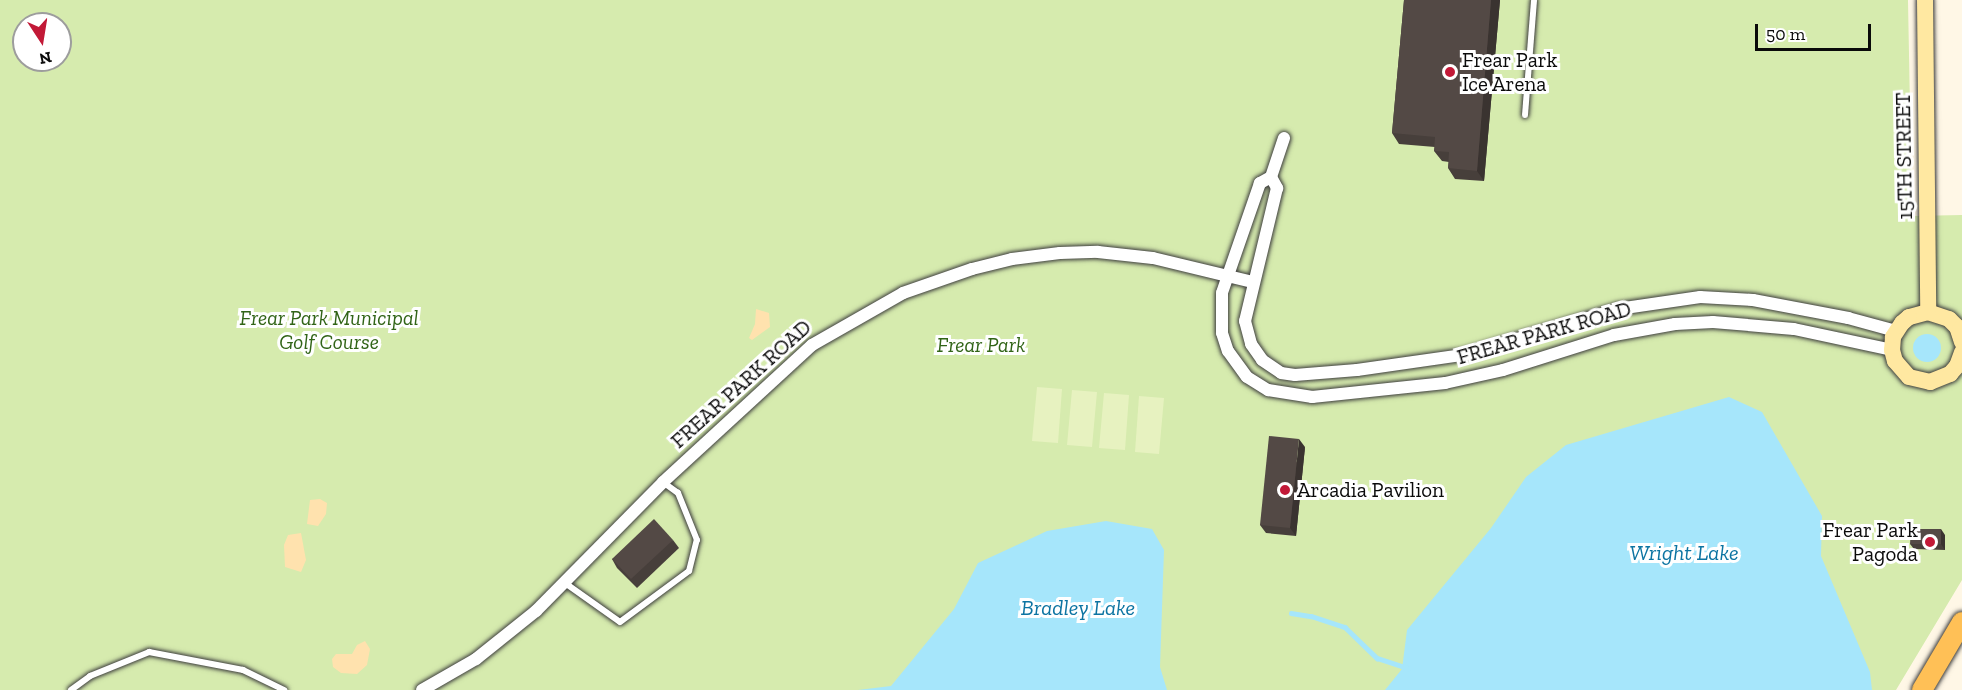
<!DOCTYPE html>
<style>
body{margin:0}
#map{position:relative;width:1962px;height:690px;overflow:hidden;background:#fff7e6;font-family:"Zilla Slab",serif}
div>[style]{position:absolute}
.green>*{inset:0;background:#d6ebae}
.sand>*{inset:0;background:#ffe2ae}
.pitch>*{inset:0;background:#e7f2c0}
.water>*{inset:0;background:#a6e6fb}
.round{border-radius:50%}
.stream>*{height:4.5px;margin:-2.25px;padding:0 2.25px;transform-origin:2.25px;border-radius:2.25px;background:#a6e6fb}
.roads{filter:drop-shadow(0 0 2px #3d3d3d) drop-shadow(0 0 2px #3d3d3d)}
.lane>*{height:6px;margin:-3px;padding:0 3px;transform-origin:3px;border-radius:3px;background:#fff}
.street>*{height:12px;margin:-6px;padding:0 6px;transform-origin:6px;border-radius:6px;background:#fff}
.secondary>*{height:16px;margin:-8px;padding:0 8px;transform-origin:8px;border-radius:8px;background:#ffe8a1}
.primary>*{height:20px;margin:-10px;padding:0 10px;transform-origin:10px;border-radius:10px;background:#ffc056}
.wall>*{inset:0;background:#473f3b}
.shaded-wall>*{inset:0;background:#3a3330}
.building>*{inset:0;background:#534945}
.dots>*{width:16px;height:16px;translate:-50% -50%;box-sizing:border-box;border:3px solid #fff;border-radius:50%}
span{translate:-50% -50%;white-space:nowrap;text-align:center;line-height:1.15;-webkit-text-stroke:6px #fff;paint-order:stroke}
.poi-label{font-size:21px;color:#0a0a0a}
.left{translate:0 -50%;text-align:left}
.right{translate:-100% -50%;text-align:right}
.street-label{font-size:21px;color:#0a0a0a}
.park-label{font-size:21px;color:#316417;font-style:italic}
.water-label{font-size:22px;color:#0c74a2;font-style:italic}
.north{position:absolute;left:12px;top:12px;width:60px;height:60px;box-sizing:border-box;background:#fff;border:2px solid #9d9d9d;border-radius:50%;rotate:168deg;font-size:16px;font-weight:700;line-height:24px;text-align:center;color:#0a0a0a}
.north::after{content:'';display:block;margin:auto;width:21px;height:27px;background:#c21937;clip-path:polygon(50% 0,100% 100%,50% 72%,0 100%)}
.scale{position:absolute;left:1755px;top:24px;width:116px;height:27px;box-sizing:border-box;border:3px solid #0a0a0a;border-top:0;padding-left:8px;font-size:18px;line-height:21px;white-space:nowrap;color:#0a0a0a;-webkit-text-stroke:4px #fff;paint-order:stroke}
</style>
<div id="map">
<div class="green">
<div style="clip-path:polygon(evenodd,0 0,1908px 0,1912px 216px,1962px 215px,1962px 580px,1896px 690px,0 690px,0 0,24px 24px,60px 24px,60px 60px,24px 60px,24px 24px)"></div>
</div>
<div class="sand">
<div style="clip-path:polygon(756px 309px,769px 313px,770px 327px,752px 340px,749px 338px,755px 324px)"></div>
<div style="clip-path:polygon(320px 499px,327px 503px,326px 514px,318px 526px,307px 524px,310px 500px)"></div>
<div style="clip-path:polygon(301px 533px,306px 560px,301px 572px,285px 567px,284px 545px,288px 535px)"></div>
<div style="clip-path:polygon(365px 641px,370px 649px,367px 665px,357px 674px,341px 673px,333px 667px,332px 659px,336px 654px,352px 654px,357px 645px)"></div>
</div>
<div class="pitch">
<div style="clip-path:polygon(1037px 387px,1062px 389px,1058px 443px,1032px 441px)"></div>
<div style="clip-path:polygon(1072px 390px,1097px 392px,1092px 447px,1067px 445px)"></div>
<div style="clip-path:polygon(1104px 393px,1129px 395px,1125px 450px,1099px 448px)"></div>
<div style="clip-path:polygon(1139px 396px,1164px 398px,1159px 454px,1135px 452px)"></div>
</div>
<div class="water">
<div class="round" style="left:1913px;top:334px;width:28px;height:28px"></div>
<div style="clip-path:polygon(1729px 397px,1762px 412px,1822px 516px,1821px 556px,1870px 672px,1872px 690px,1385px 690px,1402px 669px,1407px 630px,1491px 528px,1526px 477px,1566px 445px)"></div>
<div style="clip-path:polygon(1106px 521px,1152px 529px,1164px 550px,1160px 667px,1167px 690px,858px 690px,891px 686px,954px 609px,978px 563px,1047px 531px)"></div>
</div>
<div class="stream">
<div style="left:1291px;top:613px;width:20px;rotate:9deg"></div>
<div style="left:1311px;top:616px;width:36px;rotate:18deg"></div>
<div style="left:1345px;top:627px;width:45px;rotate:44.1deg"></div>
<div style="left:1377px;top:658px;width:33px;rotate:18deg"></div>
</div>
<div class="roads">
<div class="lane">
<div style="left:1525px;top:115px;width:115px;rotate:-85.5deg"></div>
<div style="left:565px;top:583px;width:67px;rotate:35.3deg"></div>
<div style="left:620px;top:622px;width:86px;rotate:-36.5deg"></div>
<div style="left:689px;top:571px;width:32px;rotate:-76deg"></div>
<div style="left:697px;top:540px;width:51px;rotate:-112deg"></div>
<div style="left:678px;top:493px;width:19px;rotate:-144deg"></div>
<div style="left:71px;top:690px;width:24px;rotate:-36deg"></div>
<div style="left:90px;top:676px;width:64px;rotate:-22.1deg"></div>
<div style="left:149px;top:652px;width:96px;rotate:10.8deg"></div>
<div style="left:243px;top:670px;width:46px;rotate:26deg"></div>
</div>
<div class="street">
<div style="left:1284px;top:138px;width:41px;rotate:108.4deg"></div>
<div style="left:1271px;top:177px;width:13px;rotate:151deg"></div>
<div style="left:1260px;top:183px;width:116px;rotate:109.1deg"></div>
<div style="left:1222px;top:293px;width:40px;rotate:90deg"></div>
<div style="left:1222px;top:333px;width:19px;rotate:72deg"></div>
<div style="left:1228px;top:351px;width:32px;rotate:54deg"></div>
<div style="left:1247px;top:377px;width:25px;rotate:32deg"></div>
<div style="left:1268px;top:390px;width:45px;rotate:9deg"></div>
<div style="left:1312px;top:397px;width:134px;rotate:-6deg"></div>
<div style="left:1445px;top:383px;width:59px;rotate:-12.6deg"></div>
<div style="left:1503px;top:370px;width:116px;rotate:-17.5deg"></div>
<div style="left:1614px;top:335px;width:62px;rotate:-10.2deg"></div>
<div style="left:1675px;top:324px;width:38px;rotate:-3deg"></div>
<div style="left:1713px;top:322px;width:81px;rotate:4.9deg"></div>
<div style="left:1794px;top:329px;width:100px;rotate:12.1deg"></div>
<div style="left:1271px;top:177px;width:13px;rotate:61deg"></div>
<div style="left:1277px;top:188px;width:137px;rotate:103.5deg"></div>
<div style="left:1245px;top:321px;width:24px;rotate:75deg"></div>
<div style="left:1251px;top:344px;width:19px;rotate:55deg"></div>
<div style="left:1262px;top:360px;width:23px;rotate:34deg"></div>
<div style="left:1281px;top:373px;width:14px;rotate:8deg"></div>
<div style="left:1295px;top:375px;width:62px;rotate:-4.6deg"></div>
<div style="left:1357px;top:370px;width:107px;rotate:-8.1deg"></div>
<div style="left:1463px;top:355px;width:162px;rotate:-16.5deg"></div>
<div style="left:1618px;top:309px;width:83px;rotate:-8.3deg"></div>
<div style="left:1700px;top:297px;width:53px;rotate:3.2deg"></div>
<div style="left:1753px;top:300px;width:97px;rotate:10.7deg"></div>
<div style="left:1848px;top:318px;width:50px;rotate:15.2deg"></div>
<div style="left:422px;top:690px;width:62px;rotate:-29.9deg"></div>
<div style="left:476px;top:659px;width:77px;rotate:-38.7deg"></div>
<div style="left:536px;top:611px;width:181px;rotate:-45.4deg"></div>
<div style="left:663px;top:482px;width:202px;rotate:-42.6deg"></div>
<div style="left:812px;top:345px;width:105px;rotate:-29.7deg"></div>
<div style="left:903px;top:293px;width:73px;rotate:-19.2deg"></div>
<div style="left:972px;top:269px;width:41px;rotate:-14deg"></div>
<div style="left:1012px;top:259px;width:48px;rotate:-7.1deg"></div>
<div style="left:1060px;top:253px;width:38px;rotate:-2deg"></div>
<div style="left:1098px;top:252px;width:55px;rotate:6.2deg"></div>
<div style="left:1153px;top:258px;width:103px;rotate:13.5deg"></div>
</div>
<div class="secondary">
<div style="left:1925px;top:0;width:312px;rotate:89.4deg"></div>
<div style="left:1962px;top:342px;width:16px;rotate:-108deg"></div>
<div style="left:1957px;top:327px;width:11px;rotate:-135deg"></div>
<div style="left:1949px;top:319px;width:22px;rotate:-162deg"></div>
<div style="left:1928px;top:312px;width:20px;rotate:165deg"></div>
<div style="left:1909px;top:317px;width:9px;rotate:139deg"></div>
<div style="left:1902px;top:323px;width:17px;rotate:123deg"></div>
<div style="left:1893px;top:337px;width:13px;rotate:94deg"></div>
<div style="left:1892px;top:350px;width:11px;rotate:75deg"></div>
<div style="left:1895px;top:361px;width:21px;rotate:49deg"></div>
<div style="left:1909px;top:377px;width:22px;rotate:13deg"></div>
<div style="left:1930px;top:382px;width:22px;rotate:-22deg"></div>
<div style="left:1950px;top:374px;width:11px;rotate:-49deg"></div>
<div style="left:1957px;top:366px;width:15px;rotate:-70deg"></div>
</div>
<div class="primary">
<div style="left:1922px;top:690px;width:79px;rotate:-59.5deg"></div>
</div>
</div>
<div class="wall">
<div style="clip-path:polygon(1404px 0,1500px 0,1484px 181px,1455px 179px,1448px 168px,1449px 162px,1442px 161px,1434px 151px,1435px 147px,1399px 144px,1392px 133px)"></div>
<div style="clip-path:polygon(1305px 447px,1296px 536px,1266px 533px,1260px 525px)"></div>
<div style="clip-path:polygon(1945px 535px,1945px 550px,1914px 549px,1910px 544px)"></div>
<div style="clip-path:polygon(673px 540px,679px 548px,637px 588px,617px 568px,612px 559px)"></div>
</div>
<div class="shaded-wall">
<div style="clip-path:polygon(1491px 0,1500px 0,1484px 181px,1477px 171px)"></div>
<div style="clip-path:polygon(1299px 439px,1305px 447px,1296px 536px,1290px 528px)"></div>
<div style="clip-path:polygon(1941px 529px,1945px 535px,1945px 550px,1941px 544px)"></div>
</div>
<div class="building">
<div style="clip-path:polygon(1404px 0,1491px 0,1477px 171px,1448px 168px,1449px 152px,1434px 151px,1435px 137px,1392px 133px)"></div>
<div style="clip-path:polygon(1269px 436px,1299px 439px,1290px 528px,1260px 525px)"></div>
<div style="clip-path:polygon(654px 519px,673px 540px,631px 579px,612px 559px)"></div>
<div style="clip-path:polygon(1911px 529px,1941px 529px,1941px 544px,1910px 544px)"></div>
</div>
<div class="dots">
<div style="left:1450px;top:72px;background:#c21937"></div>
<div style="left:1285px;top:490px;background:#c21937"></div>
<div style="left:1930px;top:542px;background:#c21937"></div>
</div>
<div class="poi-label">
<span class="left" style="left:1462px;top:72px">Frear Park<br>Ice Arena</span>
<span class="left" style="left:1297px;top:490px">Arcadia Pavilion</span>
<span class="right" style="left:1918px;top:542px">Frear Park<br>Pagoda</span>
</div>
<div class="street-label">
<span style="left:1904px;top:156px;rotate:-91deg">15TH STREET</span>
<span style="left:1544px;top:333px;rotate:-16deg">FREAR PARK ROAD</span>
<span style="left:741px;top:384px;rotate:-42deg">FREAR PARK ROAD</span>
</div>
<div class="park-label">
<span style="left:329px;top:330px">Frear Park Municipal<br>Golf Course</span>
<span style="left:981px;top:345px">Frear Park</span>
</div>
<div class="water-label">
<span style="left:1684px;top:553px">Wright Lake</span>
<span style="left:1078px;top:608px">Bradley Lake</span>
</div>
<div class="north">N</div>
<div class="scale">50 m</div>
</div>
